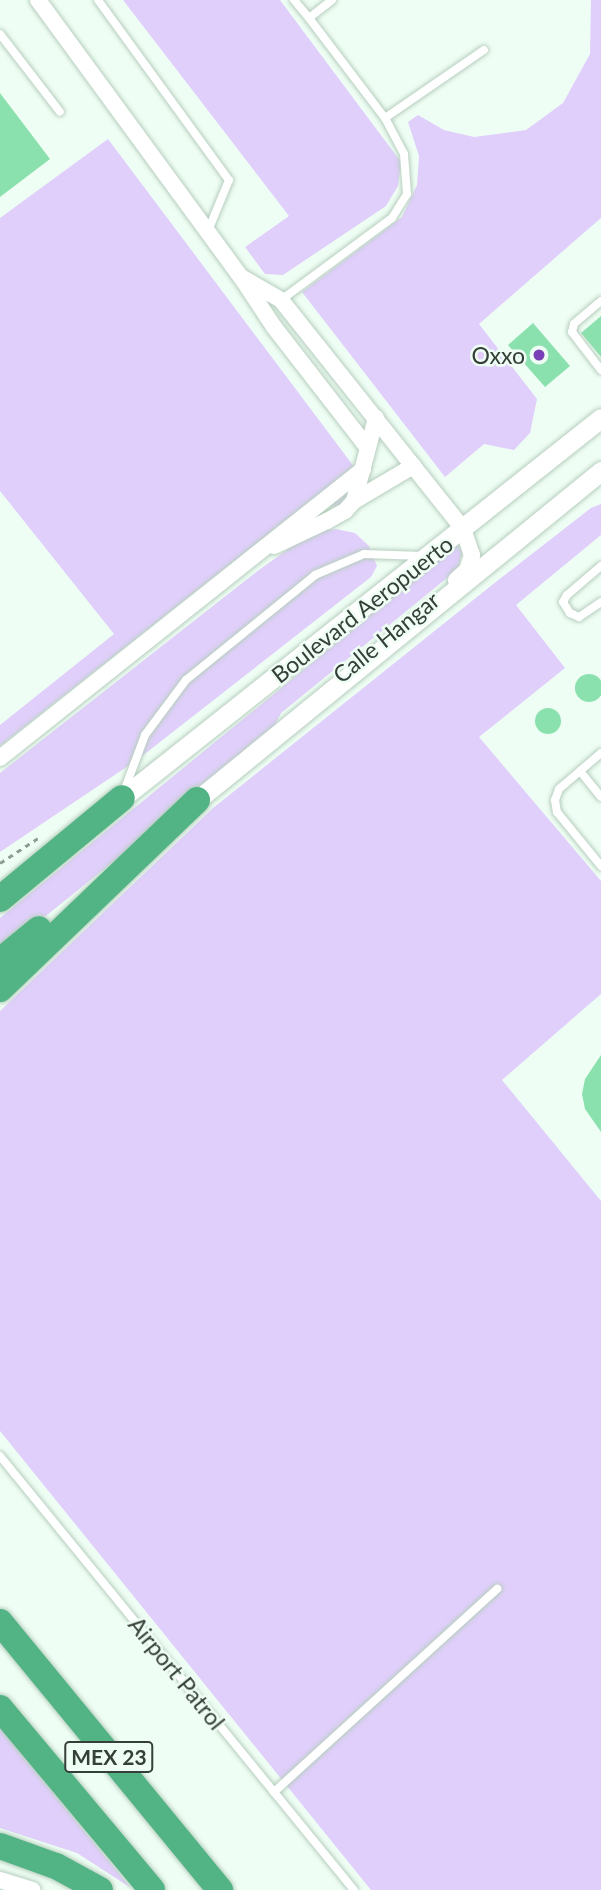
<!DOCTYPE html>
<style>
body{margin:0}
#map{position:relative;width:601px;height:1890px;overflow:hidden;background:#effef4;font-family:Lato,sans-serif}
div>[style]{position:absolute}
.green>*{inset:0;background:#e0cffb}
.building>*{inset:0;background:#8be1ae}
.round{border-radius:50%}
.path>*{height:2.5px;margin-top:-1.25px;transform-origin:0;background:repeating-linear-gradient(90deg,#8f9c94 0 5px,transparent 0 10px)}
.roads{filter:drop-shadow(0 0 2px #b6cebe) drop-shadow(0 0 2px #b6cebe)}
.service>*{height:8px;margin:-4px;padding:0 4px;transform-origin:4px;border-radius:4px;background:#fff}
.minor>*{height:16px;margin:-8px;padding:0 8px;transform-origin:8px;border-radius:8px;background:#fff}
.tertiary>*{height:19px;margin:-9.5px;padding:0 9.5px;transform-origin:9.5px;border-radius:9.5px;background:#fff}
.trunk>*{height:26px;margin:-13px;padding:0 13px;transform-origin:13px;border-radius:13px;background:#52b384}
.dots>*{width:19px;height:19px;translate:-50% -50%;box-sizing:border-box;border:4px solid #effef4;border-radius:50%}
span{translate:-50% -50%;white-space:nowrap;text-align:center;line-height:1.15;-webkit-text-stroke:5px #effef4;paint-order:stroke}
.shield-label span{padding:2px 5px;background:#effef4;border:2px solid;border-radius:5px;-webkit-text-stroke-width:0}
.shield-label{font-size:21px;color:#353f39;font-weight:700}
.poi-label{font-size:23px;color:#353f39}
.right{translate:-100% -50%;text-align:right}
.street-label{font-size:23px;color:#353f39}
</style>
<div id="map">
<div class="green">
<div style="clip-path:polygon(123px 0,280px 0,401px 162px,398px 186px,386px 206px,283px 275px,265px 274px,245px 247px,289px 216px)"></div>
<div style="clip-path:polygon(591px 0,601px 0,601px 218px,479px 324px,537px 399px,530px 433px,514px 450px,484px 444px,445px 477px,302px 292px,402px 217px,417px 185px,419px 156px,408px 122px,418px 115px,444px 130px,474px 137px,526px 130px,563px 103px,590px 54px)"></div>
<div style="clip-path:polygon(108px 139px,364px 480px,340px 506px,315px 506px,291px 516px,0 746px,0 725px,114px 634px,0 491px,0 218px)"></div>
<div style="clip-path:polygon(601px 504px,601px 535px,516px 605px,565px 668px,479px 737px,601px 881px,601px 994px,502px 1080px,601px 1201px,601px 1890px,371px 1890px,0 1431px,0 1011px,213px 808px,497px 581px,591px 508px)"></div>
<div style="clip-path:polygon(336px 529px,355px 533px,369px 546px,377px 566px,371px 577px,137px 760px,0 852px,0 773px,259px 570px,298px 542px,319px 531px)"></div>
<div style="clip-path:polygon(457px 544px,462px 552px,458px 569px,281px 713px,270px 735px,0 953px,0 918px)"></div>
<div style="clip-path:polygon(0 1728px,131px 1888px,77px 1853px,0 1828px)"></div>
</div>
<div class="building">
<div style="clip-path:polygon(0 93px,50px 159px,0 197px)"></div>
<div style="clip-path:polygon(601px 316px,601px 357px,581px 333px)"></div>
<div style="clip-path:polygon(533px 323px,570px 366px,545px 387px,508px 345px)"></div>
<div class="round" style="left:575px;top:674px;width:28px;height:28px"></div>
<div class="round" style="left:535px;top:708px;width:26px;height:26px"></div>
<div style="clip-path:polygon(601px 1055px,601px 1132px,585px 1109px,582px 1094px,585px 1079px)"></div>
</div>
<div class="path">
<div style="left:0;top:863px;width:45px;rotate:-33.3deg"></div>
</div>
<div class="roads">
<div class="service">
<div style="left:98px;top:0;width:223px;rotate:54deg"></div>
<div style="left:229px;top:180px;width:55px;rotate:112.4deg"></div>
<div style="left:294px;top:0;width:23px;rotate:50deg"></div>
<div style="left:332px;top:0;width:29px;rotate:142deg"></div>
<div style="left:309px;top:18px;width:126px;rotate:52.8deg"></div>
<div style="left:385px;top:118px;width:120px;rotate:-34.5deg"></div>
<div style="left:0;top:34px;width:98px;rotate:52.4deg"></div>
<div style="left:281px;top:300px;width:138px;rotate:-36.5deg"></div>
<div style="left:392px;top:218px;width:28px;rotate:-58deg"></div>
<div style="left:407px;top:194px;width:40px;rotate:-94.3deg"></div>
<div style="left:404px;top:154px;width:41px;rotate:-117.8deg"></div>
<div style="left:601px;top:301px;width:35px;rotate:140deg"></div>
<div style="left:574px;top:324px;width:8px;rotate:104deg"></div>
<div style="left:572px;top:332px;width:48px;rotate:52.7deg"></div>
<div style="left:601px;top:566px;width:45px;rotate:139.5deg"></div>
<div style="left:567px;top:595px;width:8px;rotate:120deg"></div>
<div style="left:563px;top:602px;width:13px;rotate:58deg"></div>
<div style="left:570px;top:613px;width:10px;rotate:24deg"></div>
<div style="left:579px;top:617px;width:27px;rotate:-34deg"></div>
<div style="left:601px;top:753px;width:55px;rotate:139.4deg"></div>
<div style="left:559px;top:789px;width:12px;rotate:110deg"></div>
<div style="left:555px;top:800px;width:12px;rotate:81deg"></div>
<div style="left:557px;top:812px;width:70px;rotate:50.8deg"></div>
<div style="left:580px;top:771px;width:33px;rotate:51deg"></div>
<div style="left:124px;top:791px;width:60px;rotate:-69.4deg"></div>
<div style="left:145px;top:735px;width:69px;rotate:-53.3deg"></div>
<div style="left:186px;top:680px;width:166px;rotate:-39.1deg"></div>
<div style="left:315px;top:575px;width:53px;rotate:-23.2deg"></div>
<div style="left:364px;top:554px;width:59px;rotate:1.9deg"></div>
<div style="left:0;top:1456px;width:560px;rotate:50.8deg"></div>
<div style="left:274px;top:1792px;width:302px;rotate:-42.3deg"></div>
</div>
<div class="minor">
<div style="left:38px;top:0;width:343px;rotate:53.8deg"></div>
<div style="left:241px;top:277px;width:60px;rotate:56.6deg"></div>
<div style="left:274px;top:327px;width:152px;rotate:52.2deg"></div>
<div style="left:241px;top:277px;width:46px;rotate:29.9deg"></div>
<div style="left:281px;top:300px;width:293px;rotate:51.5deg"></div>
<div style="left:463px;top:529px;width:28px;rotate:71deg"></div>
<div style="left:472px;top:555px;width:16px;rotate:108deg"></div>
<div style="left:467px;top:570px;width:15px;rotate:138deg"></div>
<div style="left:354px;top:501px;width:69px;rotate:-30.7deg"></div>
<div style="left:274px;top:546px;width:59px;rotate:-25.3deg"></div>
<div style="left:327px;top:521px;width:21px;rotate:-29deg"></div>
<div style="left:345px;top:511px;width:13px;rotate:-48deg"></div>
<div style="left:354px;top:501px;width:86px;rotate:-75.2deg"></div>
<div style="left:0;top:758px;width:464px;rotate:-38.5deg"></div>
<div style="left:0;top:1880px;width:34px;rotate:17deg"></div>
</div>
<div class="tertiary">
<div style="left:122px;top:798px;width:611px;rotate:-38.43deg"></div>
<div style="left:197px;top:800px;width:521px;rotate:-39.16deg"></div>
</div>
<div class="trunk">
<div style="left:0;top:899px;width:158px;rotate:-39.6deg"></div>
<div style="left:0;top:961px;width:50px;rotate:-39.4deg"></div>
<div style="left:0;top:989px;width:273px;rotate:-43.8deg"></div>
<div style="left:0;top:1622px;width:347px;rotate:50.6deg"></div>
<div style="left:0;top:1708px;width:237px;rotate:50.1deg"></div>
<div style="left:0;top:1846px;width:59px;rotate:19.7deg"></div>
<div style="left:56px;top:1866px;width:50px;rotate:28.6deg"></div>
</div>
</div>
<div class="dots">
<div style="left:539px;top:355px;background:#7a41b7"></div>
</div>
<div class="shield-label">
<span style="left:109px;top:1757px">MEX 23</span>
</div>
<div class="poi-label">
<span class="right" style="left:525px;top:355px">Oxxo</span>
</div>
<div class="street-label">
<span style="left:362px;top:609px;rotate:-38deg">Boulevard Aeropuerto</span>
<span style="left:386px;top:637px;rotate:-39deg">Calle Hangar</span>
<span style="left:177px;top:1673px;rotate:51deg">Airport Patrol</span>
</div>
</div>
